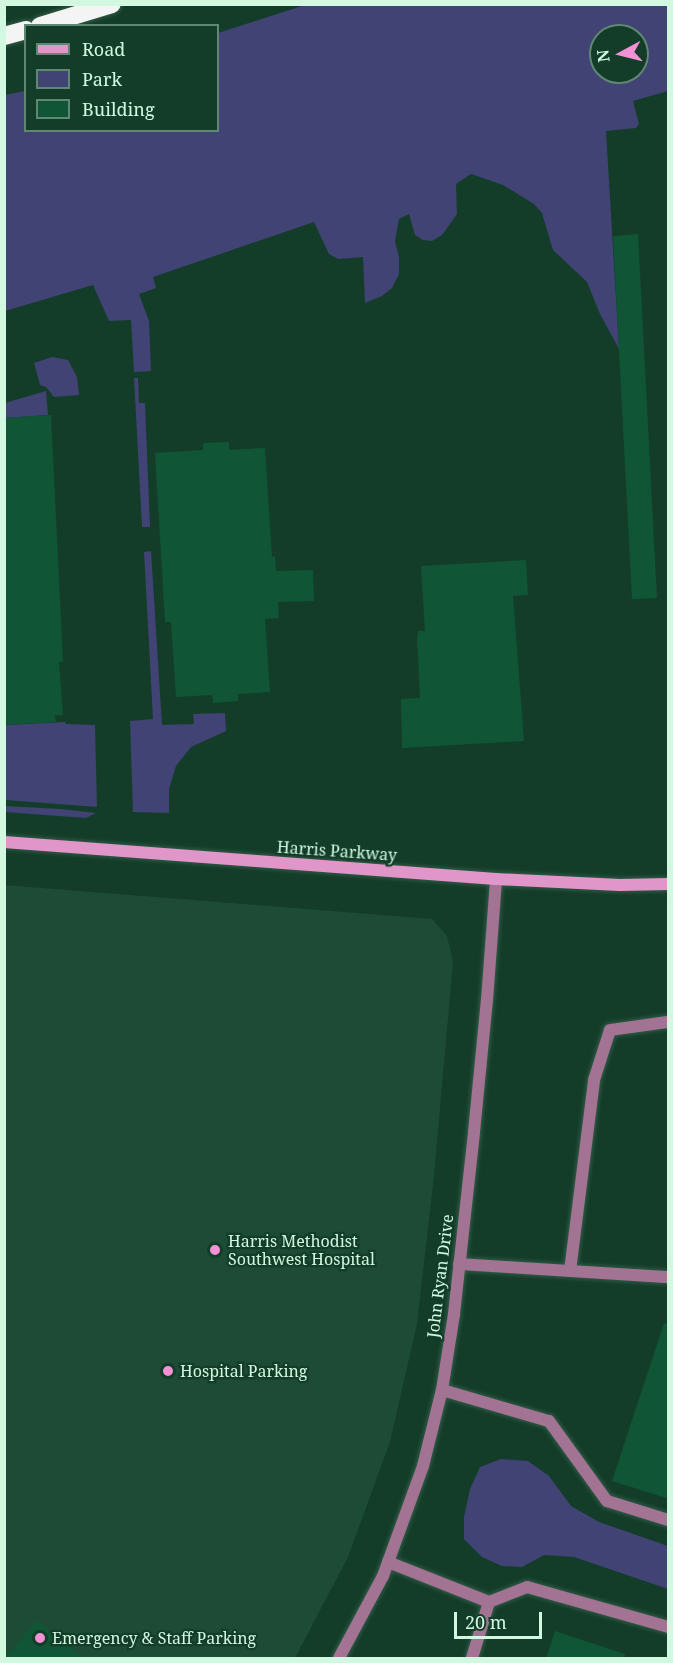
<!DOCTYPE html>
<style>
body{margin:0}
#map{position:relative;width:673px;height:1663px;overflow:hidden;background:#133d29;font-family:"Noto Serif",serif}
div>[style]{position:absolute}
.built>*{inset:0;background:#1d4b35}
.green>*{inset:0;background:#404373}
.building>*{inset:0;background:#115537}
.roads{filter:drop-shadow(0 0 2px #325b47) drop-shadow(0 0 2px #325b47)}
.lane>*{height:12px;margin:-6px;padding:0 6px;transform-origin:6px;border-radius:6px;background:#a27393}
.street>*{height:12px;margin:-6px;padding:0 6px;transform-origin:6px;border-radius:6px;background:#a27393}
.secondary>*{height:12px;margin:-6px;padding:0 6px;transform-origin:6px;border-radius:6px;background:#e196c9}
.highway>*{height:18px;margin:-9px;padding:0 9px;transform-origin:9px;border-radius:9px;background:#f4f4f4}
.dots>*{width:16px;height:16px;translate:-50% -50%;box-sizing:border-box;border:3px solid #133d29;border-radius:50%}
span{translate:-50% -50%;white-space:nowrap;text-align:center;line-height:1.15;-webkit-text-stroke:4.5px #133d29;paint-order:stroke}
.street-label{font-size:16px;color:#d2f8e2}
.poi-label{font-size:16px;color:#d2f8e2}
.left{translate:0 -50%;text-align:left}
.frame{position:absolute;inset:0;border:6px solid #d2f8e2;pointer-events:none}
.legend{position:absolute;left:24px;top:24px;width:195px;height:108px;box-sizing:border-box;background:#133d29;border:2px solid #5f8873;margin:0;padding:8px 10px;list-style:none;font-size:18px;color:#d2f8e2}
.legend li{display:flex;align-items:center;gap:12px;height:30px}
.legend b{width:30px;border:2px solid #5f8873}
.north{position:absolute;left:589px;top:24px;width:60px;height:60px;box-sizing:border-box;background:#133d29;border:2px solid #5f8873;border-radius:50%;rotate:263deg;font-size:16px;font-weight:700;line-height:24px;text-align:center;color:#d2f8e2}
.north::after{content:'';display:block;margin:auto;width:21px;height:27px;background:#f391d5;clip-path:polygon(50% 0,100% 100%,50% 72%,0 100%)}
.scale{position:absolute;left:454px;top:1612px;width:88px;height:27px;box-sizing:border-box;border:3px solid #d2f8e2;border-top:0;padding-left:8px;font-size:18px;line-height:21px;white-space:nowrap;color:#d2f8e2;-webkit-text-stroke:4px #133d29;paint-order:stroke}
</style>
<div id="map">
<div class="built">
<div style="clip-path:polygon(4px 885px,432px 919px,447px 936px,453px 962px,434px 1176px,417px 1324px,390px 1442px,348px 1557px,295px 1658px,5px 1658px)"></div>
</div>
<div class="green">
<div style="clip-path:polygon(evenodd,305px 5px,668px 5px,668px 91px,633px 101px,639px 124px,636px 128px,606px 131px,619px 349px,600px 314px,587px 282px,553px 250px,542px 213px,534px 204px,503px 185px,471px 174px,456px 184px,457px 214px,442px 235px,432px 241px,423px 240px,415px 235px,409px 214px,399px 219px,395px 241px,399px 257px,399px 274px,392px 288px,382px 296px,365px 303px,363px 257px,338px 259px,329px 254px,314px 222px,153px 277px,156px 288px,139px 294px,149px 321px,151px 371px,134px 372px,131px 320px,109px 321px,93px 285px,5px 311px,5px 95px,25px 91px,26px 130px,218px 130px,218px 33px,305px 5px,601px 36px,637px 36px,637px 72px,601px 72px,601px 36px)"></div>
<div style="clip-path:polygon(52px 357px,68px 360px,77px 377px,79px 395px,54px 397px,46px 387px,40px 385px,34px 363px)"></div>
<div style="clip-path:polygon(134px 378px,138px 378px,139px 403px,145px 403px,150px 527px,142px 527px)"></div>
<div style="clip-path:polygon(46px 391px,48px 415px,5px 418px,5px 403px)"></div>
<div style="clip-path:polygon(151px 551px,162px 725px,194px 724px,193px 714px,225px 713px,226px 731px,191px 747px,176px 766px,169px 789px,169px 813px,133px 812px,130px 721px,153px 719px,144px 552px)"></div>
<div style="clip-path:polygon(65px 722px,66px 724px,95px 725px,97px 807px,5px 800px,5px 725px)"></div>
<div style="clip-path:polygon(4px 806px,61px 809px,96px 813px,86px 818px,58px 816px,5px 812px)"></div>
<div style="clip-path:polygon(501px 1459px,528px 1461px,549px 1476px,571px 1506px,599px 1522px,668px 1546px,668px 1589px,574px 1557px,544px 1555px,522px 1567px,502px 1566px,482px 1557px,464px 1539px,464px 1517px,470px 1489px,480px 1467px)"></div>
</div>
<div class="building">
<div style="clip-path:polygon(638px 234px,657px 598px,632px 599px,613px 236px)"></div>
<div style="clip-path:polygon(51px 415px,63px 662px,59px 662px,63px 715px,55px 715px,56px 722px,4px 725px,4px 418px)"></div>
<div style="clip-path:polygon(229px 442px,229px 450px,265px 448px,272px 557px,275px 556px,276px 571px,313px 570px,314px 601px,278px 602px,279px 618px,265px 619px,270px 692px,238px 694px,238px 701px,213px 703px,212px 695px,176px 697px,171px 622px,165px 622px,155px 453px,203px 450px,203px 443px)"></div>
<div style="clip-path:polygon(526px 560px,528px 595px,513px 596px,524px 741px,402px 748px,401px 699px,420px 698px,417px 640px,418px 631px,425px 631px,421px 566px)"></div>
<div style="clip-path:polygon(664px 1323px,669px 1324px,669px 1499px,612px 1481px)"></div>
<div style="clip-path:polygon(37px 1620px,84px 1659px,4px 1659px)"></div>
<div style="clip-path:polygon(555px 1631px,625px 1654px,624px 1659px,546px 1659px)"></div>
</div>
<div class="roads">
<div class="lane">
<div style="left:459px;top:1264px;width:209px;rotate:3.6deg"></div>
<div style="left:570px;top:1271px;width:193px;rotate:-82.8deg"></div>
<div style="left:594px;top:1080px;width:52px;rotate:-72.3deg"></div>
<div style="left:610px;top:1030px;width:59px;rotate:-7.9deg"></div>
<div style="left:442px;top:1390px;width:111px;rotate:16.2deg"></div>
<div style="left:549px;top:1421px;width:99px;rotate:54.1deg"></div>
<div style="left:607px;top:1501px;width:64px;rotate:17.3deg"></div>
<div style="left:388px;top:1562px;width:109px;rotate:21.6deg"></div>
<div style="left:489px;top:1602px;width:59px;rotate:106.9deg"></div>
<div style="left:489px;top:1602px;width:41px;rotate:-21.5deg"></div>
<div style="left:527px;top:1587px;width:147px;rotate:15.8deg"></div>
</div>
<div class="street">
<div style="left:339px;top:1658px;width:93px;rotate:-61.8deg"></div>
<div style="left:383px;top:1576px;width:117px;rotate:-70deg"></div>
<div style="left:423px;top:1466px;width:78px;rotate:-76deg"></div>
<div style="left:442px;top:1390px;width:77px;rotate:-81deg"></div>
<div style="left:454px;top:1314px;width:183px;rotate:-83.7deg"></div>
<div style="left:474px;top:1132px;width:133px;rotate:-84.4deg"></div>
<div style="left:487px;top:1000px;width:121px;rotate:-85.7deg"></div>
</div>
<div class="secondary">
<div style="left:4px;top:842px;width:493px;rotate:4.3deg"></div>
<div style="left:496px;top:879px;width:124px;rotate:2.8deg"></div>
<div style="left:620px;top:885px;width:48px;rotate:-1.2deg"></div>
</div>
<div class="highway">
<div style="left:40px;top:26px;width:75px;rotate:-17deg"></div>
<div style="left:4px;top:36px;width:23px;rotate:-15deg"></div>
</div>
</div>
<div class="dots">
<div style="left:215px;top:1250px;background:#f391d5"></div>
<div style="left:168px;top:1371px;background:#f391d5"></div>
<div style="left:40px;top:1638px;background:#f391d5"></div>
</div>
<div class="street-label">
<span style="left:337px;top:851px;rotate:4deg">Harris Parkway</span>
<span style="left:440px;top:1276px;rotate:-83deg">John Ryan Drive</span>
</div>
<div class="poi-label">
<span class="left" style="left:228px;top:1250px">Harris Methodist<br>Southwest Hospital</span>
<span class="left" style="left:180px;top:1371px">Hospital Parking</span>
<span class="left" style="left:52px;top:1638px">Emergency &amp; Staff Parking</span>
</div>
<div class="frame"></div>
<ul class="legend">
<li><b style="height:8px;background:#e196c9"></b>Road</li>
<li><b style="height:16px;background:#404373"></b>Park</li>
<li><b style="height:16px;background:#115537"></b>Building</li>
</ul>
<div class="north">N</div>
<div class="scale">20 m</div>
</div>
